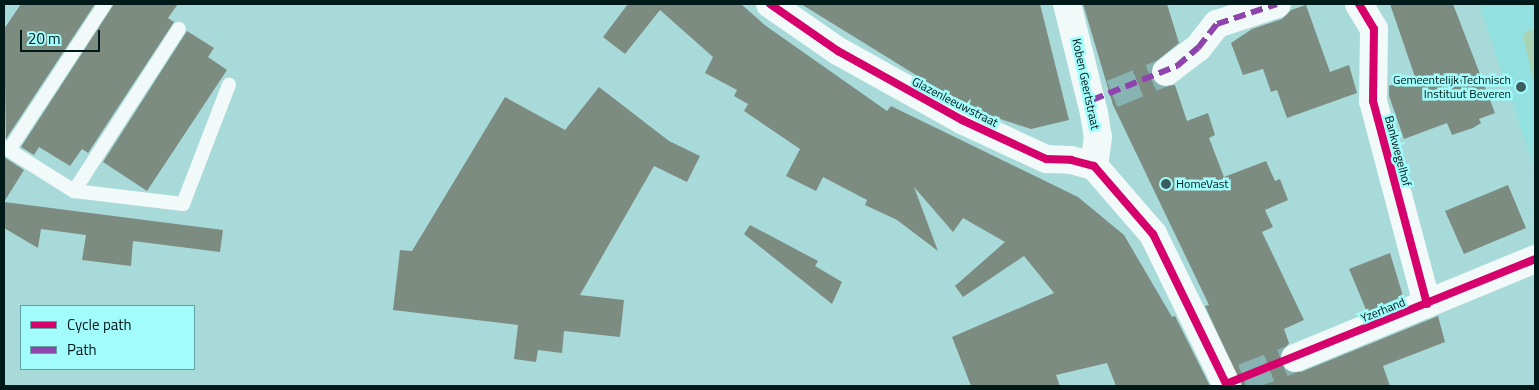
<!DOCTYPE html>
<style>
body{margin:0}
#map{position:relative;width:1539px;height:390px;overflow:hidden;background:#a9dada;font-family:"Titillium Web",sans-serif}
div>[style]{position:absolute}
.built>*{inset:0;background:#92e0e0}
.green>*{inset:0;background:#a8d3b4}
.building>*{inset:0;background:#7d8c81}
.minor-tunnel>*{height:28px;margin-top:-14px;transform-origin:0;background:repeating-linear-gradient(90deg,#87b3b3 0 28px,transparent 0 42px)}
.service>*{height:14px;margin:-7px;padding:0 7px;transform-origin:7px;border-radius:7px;background:#f2f9f9}
.minor>*{height:28px;margin:-14px;padding:0 14px;transform-origin:14px;border-radius:14px;background:#f2f9f9}
.quiet>*{height:6px;margin-top:-3px;transform-origin:0;background:repeating-linear-gradient(90deg,#8e44ad 0 12px,transparent 0 18px)}
.cycleway>*{height:8px;margin:-4px;padding:0 4px;transform-origin:4px;border-radius:4px;background:#d6006c}
.dots>*{width:14px;height:14px;translate:-50% -50%;box-sizing:border-box;border:2px solid #a2fcfb;border-radius:50%}
span{translate:-50% -50%;white-space:nowrap;text-align:center;line-height:1.15;-webkit-text-stroke:5px #a2fcfb;paint-order:stroke}
.poi-label{font-size:12px;color:#001919}
.right{translate:-100% -50%;text-align:right}
.left{translate:0 -50%;text-align:left}
.street-label{font-size:12px;color:#001919}
.frame{position:absolute;inset:0;border:5px solid #001919;pointer-events:none}
.legend{position:absolute;left:20px;top:305px;width:175px;height:65px;box-sizing:border-box;background:#a2fcfb;border:1px solid #61a1a1;margin:0;padding:6px 9px;list-style:none;font-size:15px;color:#001919}
.legend li{display:flex;align-items:center;gap:10px;height:25px}
.legend b{width:25px;border:1px solid #61a1a1}
.scale{position:absolute;left:20px;top:30px;width:80px;height:22px;box-sizing:border-box;border:2px solid #001919;border-top:0;padding-left:6px;font-size:15px;line-height:18px;white-space:nowrap;color:#001919;-webkit-text-stroke:4px #a2fcfb;paint-order:stroke}
</style>
<div id="map">
<div class="built">
<div style="clip-path:polygon(1479px 4px,1535px 4px,1535px 170px)"></div>
</div>
<div class="green">
<div style="clip-path:polygon(1535px 29px,1535px 88px,1523px 36px,1526px 31px)"></div>
</div>
<div class="building">
<div style="clip-path:polygon(21px 4px,95px 4px,6px 139px,4px 29px)"></div>
<div style="clip-path:polygon(114px 4px,178px 4px,168px 18px,174px 22px,88px 153px,82px 149px,70px 166px,39px 147px,34px 155px,21px 147px)"></div>
<div style="clip-path:polygon(628px 4px,741px 4px,766px 26px,887px 111px,891px 106px,1078px 197px,1124px 235px,1172px 317px,1175px 316px,1210px 386px,1116px 386px,1107px 363px,1056px 375px,1060px 386px,971px 386px,952px 337px,1054px 293px,1024px 256px,963px 297px,955px 286px,1005px 242px,963px 218px,953px 232px,914px 187px,938px 251px,897px 220px,865px 205px,867px 200px,823px 177px,816px 191px,786px 176px,800px 149px,744px 111px,748px 104px,734px 96px,737px 90px,705px 73px,713px 57px,660px 10px,625px 54px,603px 37px)"></div>
<div style="clip-path:polygon(801px 4px,1040px 4px,1069px 120px,1031px 129px,991px 116px,937px 88px)"></div>
<div style="clip-path:polygon(1083px 4px,1167px 4px,1179px 43px,1152px 65px,1153px 81px,1160px 86px,1175px 85px,1187px 121px,1208px 113px,1215px 135px,1209px 138px,1224px 177px,1266px 161px,1275px 181px,1280px 179px,1288px 200px,1265px 210px,1273px 227px,1262px 232px,1304px 320px,1284px 329px,1289px 343px,1280px 356px,1285px 370px,1301px 372px,1438px 316px,1445px 342px,1383px 366px,1390px 386px,1242px 386px,1205px 306px,1209px 305px,1113px 105px)"></div>
<div style="clip-path:polygon(1390px 4px,1453px 4px,1495px 113px,1479px 119px,1481px 123px,1473px 128px,1452px 135px,1447px 123px,1404px 139px,1389px 96px,1389px 86px,1415px 77px)"></div>
<div style="clip-path:polygon(1306px 5px,1330px 72px,1349px 65px,1357px 93px,1287px 118px,1277px 90px,1271px 92px,1263px 69px,1243px 75px,1231px 43px,1252px 29px,1282px 19px,1291px 10px)"></div>
<div style="clip-path:polygon(187px 31px,214px 48px,208px 57px,227px 70px,147px 191px,103px 162px)"></div>
<div style="clip-path:polygon(599px 87px,669px 141px,700px 156px,687px 182px,654px 166px,580px 295px,624px 300px,620px 337px,564px 331px,562px 353px,538px 350px,536px 362px,514px 359px,518px 325px,393px 310px,400px 250px,412px 251px,505px 97px,565px 130px)"></div>
<div style="clip-path:polygon(4px 157px,24px 170px,4px 202px,223px 230px,220px 252px,133px 241px,131px 266px,82px 260px,86px 235px,41px 229px,38px 248px,4px 228px)"></div>
<div style="clip-path:polygon(1508px 185px,1526px 228px,1464px 254px,1445px 211px)"></div>
<div style="clip-path:polygon(750px 225px,818px 261px,815px 266px,842px 282px,832px 304px,744px 234px)"></div>
<div style="clip-path:polygon(1390px 253px,1403px 296px,1367px 312px,1349px 269px)"></div>
</div>
<div class="minor-tunnel">
<div style="left:1112px;top:94px;width:58px;rotate:-22.2deg"></div>
<div style="left:1243px;top:378px;width:56px;rotate:-21deg"></div>
</div>
<div class="service">
<div style="left:4px;top:147px;width:83px;rotate:32.2deg"></div>
<div style="left:74px;top:191px;width:110px;rotate:6.8deg"></div>
<div style="left:183px;top:204px;width:128px;rotate:-68.9deg"></div>
<div style="left:9px;top:150px;width:175px;rotate:-56.7deg"></div>
<div style="left:74px;top:191px;width:193px;rotate:-57.1deg"></div>
</div>
<div class="minor">
<div style="left:770px;top:4px;width:83px;rotate:34.7deg"></div>
<div style="left:838px;top:51px;width:142px;rotate:29.1deg"></div>
<div style="left:962px;top:120px;width:93px;rotate:24.9deg"></div>
<div style="left:1046px;top:159px;width:25px;rotate:2deg"></div>
<div style="left:1071px;top:160px;width:24px;rotate:15deg"></div>
<div style="left:1094px;top:166px;width:90px;rotate:49.1deg"></div>
<div style="left:1153px;top:234px;width:169px;rotate:64deg"></div>
<div style="left:1067px;top:4px;width:112px;rotate:76.1deg"></div>
<div style="left:1094px;top:113px;width:24px;rotate:81deg"></div>
<div style="left:1098px;top:137px;width:29px;rotate:98deg"></div>
<div style="left:1359px;top:4px;width:29px;rotate:59deg"></div>
<div style="left:1374px;top:29px;width:72px;rotate:90.8deg"></div>
<div style="left:1373px;top:101px;width:210px;rotate:75.1deg"></div>
<div style="left:1166px;top:72px;width:40px;rotate:-37deg"></div>
<div style="left:1198px;top:48px;width:31px;rotate:-52deg"></div>
<div style="left:1217px;top:24px;width:63px;rotate:-18.4deg"></div>
<div style="left:1295px;top:358px;width:260px;rotate:-22.4deg"></div>
</div>
<div class="quiet">
<div style="left:1092px;top:100px;width:92px;rotate:-21.8deg"></div>
<div style="left:1177px;top:66px;width:28px;rotate:-41deg"></div>
<div style="left:1198px;top:48px;width:31px;rotate:-52deg"></div>
<div style="left:1217px;top:24px;width:63px;rotate:-18.4deg"></div>
</div>
<div class="cycleway">
<div style="left:770px;top:4px;width:83px;rotate:34.7deg"></div>
<div style="left:838px;top:51px;width:142px;rotate:29.1deg"></div>
<div style="left:962px;top:120px;width:93px;rotate:24.9deg"></div>
<div style="left:1046px;top:159px;width:25px;rotate:2deg"></div>
<div style="left:1071px;top:160px;width:24px;rotate:15deg"></div>
<div style="left:1094px;top:166px;width:90px;rotate:49.1deg"></div>
<div style="left:1153px;top:234px;width:169px;rotate:64deg"></div>
<div style="left:1359px;top:4px;width:29px;rotate:59deg"></div>
<div style="left:1374px;top:29px;width:72px;rotate:90.8deg"></div>
<div style="left:1373px;top:101px;width:210px;rotate:75.1deg"></div>
<div style="left:1226px;top:384px;width:333px;rotate:-22deg"></div>
</div>
<div class="dots">
<div style="left:1521px;top:87px;background:#3b5d5d"></div>
<div style="left:1166px;top:184px;background:#3b5d5d"></div>
</div>
<div class="poi-label">
<span class="right" style="left:1511px;top:87px">Gemeentelijk Technisch<br>Instituut Beveren</span>
<span class="left" style="left:1176px;top:184px">HomeVast</span>
</div>
<div class="street-label">
<span style="left:1086px;top:84px;rotate:78deg">Koben Geertstraat</span>
<span style="left:955px;top:102px;rotate:27deg">Glazenleeuwstraat</span>
<span style="left:1398px;top:151px;rotate:75deg">Bankwegelhof</span>
<span style="left:1383px;top:310px;rotate:-22deg">Yzerhand</span>
</div>
<div class="frame"></div>
<ul class="legend">
<li><b style="height:6px;background:#d6006c"></b>Cycle path</li>
<li><b style="height:6px;background:#8e44ad"></b>Path</li>
</ul>
<div class="scale">20 m</div>
</div>
